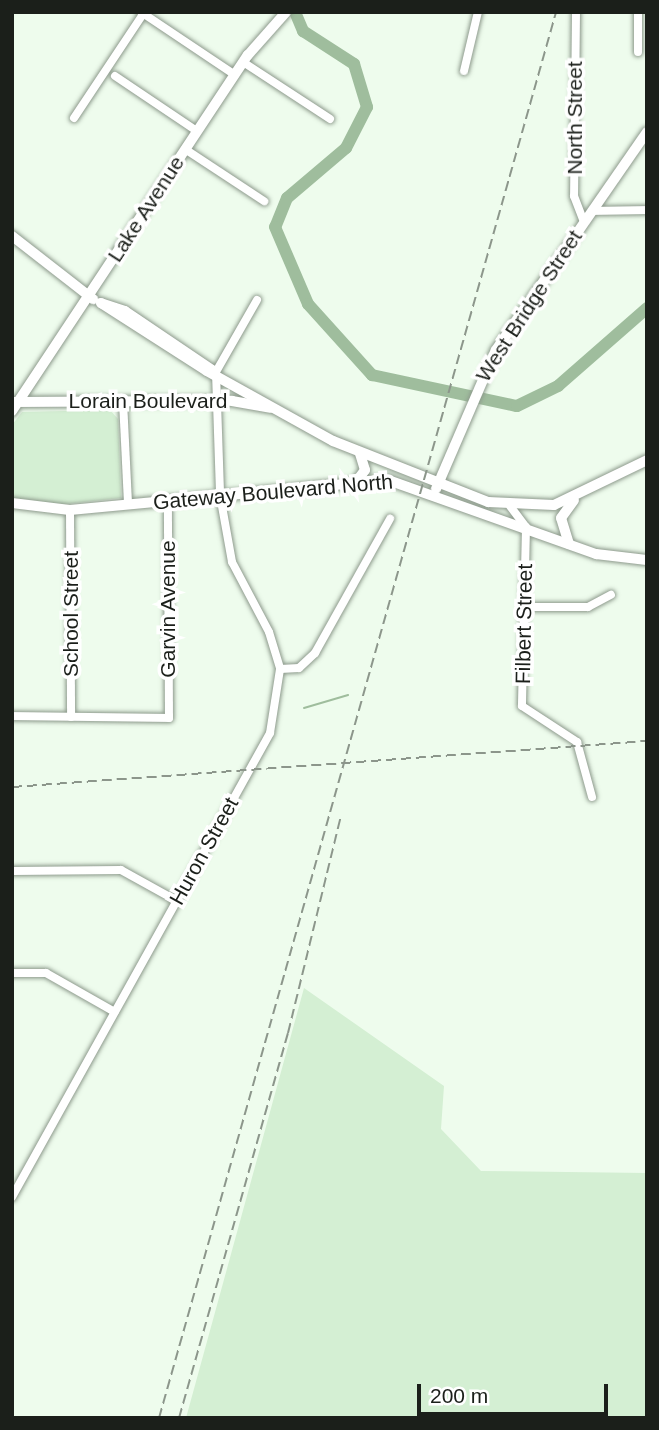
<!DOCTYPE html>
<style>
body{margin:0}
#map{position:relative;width:659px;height:1430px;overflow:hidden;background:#eefced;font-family:Helvetica,sans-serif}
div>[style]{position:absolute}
.green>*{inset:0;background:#d4efd3}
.stream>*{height:2px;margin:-1px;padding:0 1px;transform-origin:1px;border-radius:1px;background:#9fbd9d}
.river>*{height:12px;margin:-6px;padding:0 6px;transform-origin:6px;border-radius:6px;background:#9fbd9d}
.roads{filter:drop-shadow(0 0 2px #8d9a8c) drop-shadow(0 0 2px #8d9a8c)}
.street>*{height:8px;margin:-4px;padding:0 4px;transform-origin:4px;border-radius:4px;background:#fff}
.secondary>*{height:10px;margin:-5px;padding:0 5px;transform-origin:5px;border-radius:5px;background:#fff}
.rail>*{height:2px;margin-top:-1px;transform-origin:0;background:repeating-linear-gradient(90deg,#8c968b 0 10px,transparent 0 15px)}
span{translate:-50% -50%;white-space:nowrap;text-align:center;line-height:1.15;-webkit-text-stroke:7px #fff;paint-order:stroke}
.street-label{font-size:21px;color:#1b1f1a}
.frame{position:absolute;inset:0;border:14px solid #1b1f1a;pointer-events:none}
.scale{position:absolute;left:417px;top:1384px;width:191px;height:32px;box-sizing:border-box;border:4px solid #1b1f1a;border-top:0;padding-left:9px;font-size:21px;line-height:24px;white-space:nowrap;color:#1b1f1a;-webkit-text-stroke:5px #fff;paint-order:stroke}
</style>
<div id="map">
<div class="green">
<div style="clip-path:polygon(110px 410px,118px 419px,121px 498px,56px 505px,12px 499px,12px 425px,22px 412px)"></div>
<div style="clip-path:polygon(304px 988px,444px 1086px,441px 1129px,481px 1171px,647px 1173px,647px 1418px,186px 1418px)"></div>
</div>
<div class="stream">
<div style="left:304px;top:708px;width:46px;rotate:-16.5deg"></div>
</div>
<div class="river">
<div style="left:295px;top:12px;width:21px;rotate:67deg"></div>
<div style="left:303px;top:31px;width:61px;rotate:32.9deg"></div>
<div style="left:354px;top:64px;width:45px;rotate:73.2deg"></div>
<div style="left:367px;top:107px;width:46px;rotate:117.1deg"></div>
<div style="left:346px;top:148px;width:77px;rotate:139.7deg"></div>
<div style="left:287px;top:198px;width:31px;rotate:112deg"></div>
<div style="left:275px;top:227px;width:84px;rotate:66.8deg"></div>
<div style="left:308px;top:304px;width:96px;rotate:48deg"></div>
<div style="left:372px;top:375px;width:148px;rotate:12.1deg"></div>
<div style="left:517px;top:406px;width:46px;rotate:-26deg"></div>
<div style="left:558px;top:386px;width:118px;rotate:-41.2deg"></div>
</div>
<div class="roads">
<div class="street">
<div style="left:141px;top:12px;width:113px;rotate:33.8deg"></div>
<div style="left:576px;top:12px;width:184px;rotate:90.6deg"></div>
<div style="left:574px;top:196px;width:28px;rotate:69deg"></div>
<div style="left:638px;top:12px;width:40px;rotate:90deg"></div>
<div style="left:243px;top:62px;width:104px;rotate:33.2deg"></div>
<div style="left:464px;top:71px;width:61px;rotate:-76.7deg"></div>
<div style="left:115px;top:76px;width:99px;rotate:33.9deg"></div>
<div style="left:74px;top:118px;width:125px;rotate:-56.4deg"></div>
<div style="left:185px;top:149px;width:95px;rotate:33.4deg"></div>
<div style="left:592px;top:211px;width:55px;rotate:-1deg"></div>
<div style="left:257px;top:300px;width:83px;rotate:119.7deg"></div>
<div style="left:216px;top:372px;width:123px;rotate:88.1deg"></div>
<div style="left:220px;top:495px;width:68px;rotate:79.8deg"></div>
<div style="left:232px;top:562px;width:79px;rotate:62.1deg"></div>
<div style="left:269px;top:632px;width:39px;rotate:73deg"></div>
<div style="left:123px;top:401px;width:103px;rotate:87.2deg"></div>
<div style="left:510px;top:506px;width:26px;rotate:53deg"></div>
<div style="left:526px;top:527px;width:179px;rotate:91.3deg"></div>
<div style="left:522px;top:706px;width:66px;rotate:33.2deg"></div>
<div style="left:577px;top:742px;width:57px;rotate:74.7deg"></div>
<div style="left:70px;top:510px;width:207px;rotate:89.7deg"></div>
<div style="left:525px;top:607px;width:63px"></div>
<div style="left:588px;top:607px;width:26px;rotate:-28deg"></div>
<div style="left:12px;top:716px;width:157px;rotate:0.7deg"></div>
<div style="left:169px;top:718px;width:217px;rotate:-90.3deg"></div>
<div style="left:12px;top:871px;width:109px;rotate:-0.5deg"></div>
<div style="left:121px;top:870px;width:64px;rotate:29deg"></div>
<div style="left:12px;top:973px;width:34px"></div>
<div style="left:46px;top:973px;width:79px;rotate:29.5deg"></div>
<div style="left:12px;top:1197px;width:531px;rotate:-60.92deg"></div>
<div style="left:270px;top:733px;width:65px;rotate:-81.1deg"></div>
<div style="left:280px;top:669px;width:19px;rotate:-3deg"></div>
<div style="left:299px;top:668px;width:22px;rotate:-43deg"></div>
<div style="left:315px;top:653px;width:154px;rotate:-60.8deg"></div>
</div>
<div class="secondary">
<div style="left:12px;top:236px;width:103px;rotate:37.9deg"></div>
<div style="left:212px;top:370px;width:105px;rotate:-145.9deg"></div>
<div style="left:125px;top:311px;width:25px;rotate:-162deg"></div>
<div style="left:101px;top:303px;width:126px;rotate:32.7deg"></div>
<div style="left:207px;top:371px;width:144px;rotate:29.1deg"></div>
<div style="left:333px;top:441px;width:167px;rotate:21.5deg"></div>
<div style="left:488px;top:502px;width:66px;rotate:2.6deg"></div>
<div style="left:554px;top:505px;width:103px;rotate:-25.8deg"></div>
<div style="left:14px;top:402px;width:218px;rotate:-0.3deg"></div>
<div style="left:232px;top:401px;width:39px;rotate:10deg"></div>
<div style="left:12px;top:411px;width:427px;rotate:-56.5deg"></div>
<div style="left:248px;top:55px;width:57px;rotate:-48.5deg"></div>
<div style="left:356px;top:482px;width:15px;rotate:-53deg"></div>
<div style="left:365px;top:470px;width:17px;rotate:-107deg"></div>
<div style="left:436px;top:489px;width:151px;rotate:-66.7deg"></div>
<div style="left:496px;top:350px;width:265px;rotate:-55.3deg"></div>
<div style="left:12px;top:503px;width:58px;rotate:6.9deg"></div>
<div style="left:70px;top:510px;width:319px;rotate:-5.4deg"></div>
<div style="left:388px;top:480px;width:221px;rotate:19.6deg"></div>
<div style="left:596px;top:554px;width:51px;rotate:6.7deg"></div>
<div style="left:569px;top:544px;width:27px;rotate:-107deg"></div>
<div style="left:561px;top:518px;width:22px;rotate:-54deg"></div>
</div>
</div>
<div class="rail">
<div style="left:12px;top:787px;width:637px;rotate:-4.14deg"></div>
<div style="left:159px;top:1418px;width:1461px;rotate:-74.23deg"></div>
<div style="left:179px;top:1418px;width:400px;rotate:-74.2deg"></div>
<div style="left:288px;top:1033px;width:224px;rotate:-76.3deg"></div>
</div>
<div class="street-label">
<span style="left:575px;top:118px;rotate:-90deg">North Street</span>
<span style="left:146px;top:209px;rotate:-57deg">Lake Avenue</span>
<span style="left:529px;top:306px;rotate:-57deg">West Bridge Street</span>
<span style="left:148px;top:401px">Lorain Boulevard</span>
<span style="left:273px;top:492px;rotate:-5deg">Gateway Boulevard North</span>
<span style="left:168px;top:609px;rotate:-90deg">Garvin Avenue</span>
<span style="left:71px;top:614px;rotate:-90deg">School Street</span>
<span style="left:524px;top:624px;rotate:-89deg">Filbert Street</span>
<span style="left:204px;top:851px;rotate:-61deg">Huron Street</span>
</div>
<div class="frame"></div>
<div class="scale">200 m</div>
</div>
